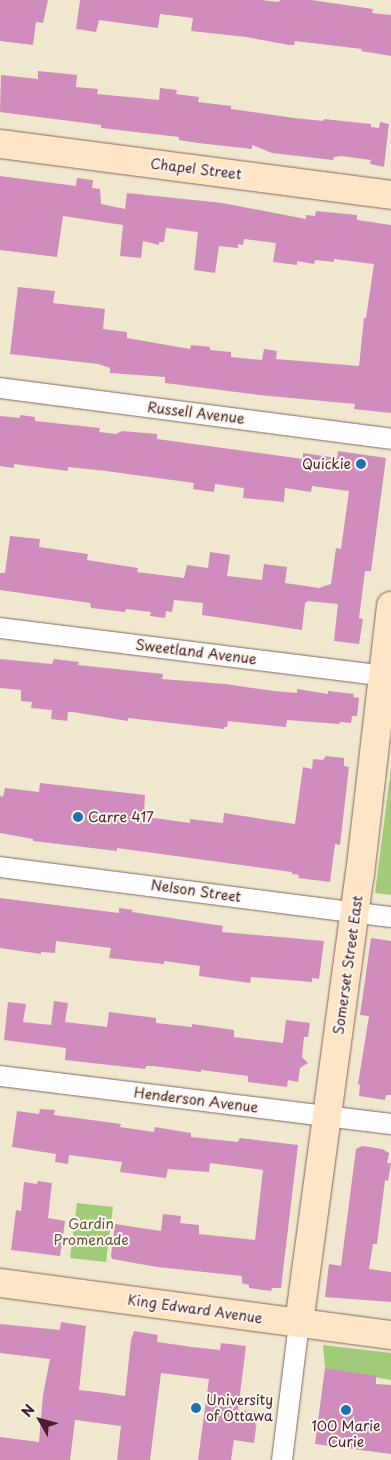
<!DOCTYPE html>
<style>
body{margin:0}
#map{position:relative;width:391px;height:1460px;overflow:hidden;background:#f0e8ce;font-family:"Playpen Sans",sans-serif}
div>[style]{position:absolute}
.green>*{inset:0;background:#a1cb78}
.building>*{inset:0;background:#cf8cbc}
.roads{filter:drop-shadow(0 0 1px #846564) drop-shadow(0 0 1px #846564)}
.street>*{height:20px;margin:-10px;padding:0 10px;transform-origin:10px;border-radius:10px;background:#fff}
.secondary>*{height:28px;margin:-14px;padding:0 14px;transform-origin:14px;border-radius:14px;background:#fde5c5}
.dots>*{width:14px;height:14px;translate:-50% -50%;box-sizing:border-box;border:2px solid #fbf7ec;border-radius:50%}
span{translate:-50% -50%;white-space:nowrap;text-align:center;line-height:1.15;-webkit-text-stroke:4px #fbf7ec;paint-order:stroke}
.street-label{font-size:14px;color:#4a1f2b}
.poi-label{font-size:14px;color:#4a1f2b}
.right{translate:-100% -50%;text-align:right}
.left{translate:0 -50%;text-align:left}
.park-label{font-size:14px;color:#645342}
.north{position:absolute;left:15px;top:1395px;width:50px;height:50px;-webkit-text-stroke:4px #fbf7ec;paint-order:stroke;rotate:308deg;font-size:14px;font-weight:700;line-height:20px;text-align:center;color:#4a1f2b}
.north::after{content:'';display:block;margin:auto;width:18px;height:22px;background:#4a1f2b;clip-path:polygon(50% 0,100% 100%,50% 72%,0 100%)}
</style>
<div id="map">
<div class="green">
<div style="clip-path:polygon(391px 768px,391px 895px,375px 893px)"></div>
<div style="clip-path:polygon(77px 1203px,113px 1207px,106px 1262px,70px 1258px)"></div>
<div style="clip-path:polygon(323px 1345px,391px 1353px,391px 1380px,325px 1368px)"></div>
</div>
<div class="building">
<div style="clip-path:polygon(0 0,48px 0,43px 23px,36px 22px,33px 45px,0 41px)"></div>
<div style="clip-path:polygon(80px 0,261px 0,279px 2px,280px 0,311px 0,373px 9px,372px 13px,391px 15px,391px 56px,361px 51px,362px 49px,295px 41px,294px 45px,289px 45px,246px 37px,191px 31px,193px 18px,160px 14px,158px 28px,99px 20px,96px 32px,76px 29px)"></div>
<div style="clip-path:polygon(38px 71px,77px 75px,76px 87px,98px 89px,97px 94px,159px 100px,160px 88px,177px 90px,176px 94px,199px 97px,198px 102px,231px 106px,231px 109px,294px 118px,323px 121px,324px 119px,371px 124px,371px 127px,379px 128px,380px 122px,389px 124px,384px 167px,370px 164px,371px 160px,341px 156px,334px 157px,333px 160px,272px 153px,252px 145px,252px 149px,198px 143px,179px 140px,179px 137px,101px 128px,101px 125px,0 112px,1px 75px,38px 79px)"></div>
<div style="clip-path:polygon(0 176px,76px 186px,77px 178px,93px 180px,92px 188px,100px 189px,101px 204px,125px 209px,127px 193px,222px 203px,306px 219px,306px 215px,315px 216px,316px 211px,357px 215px,357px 220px,391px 225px,391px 413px,354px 409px,355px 404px,259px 395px,165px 383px,165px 377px,110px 373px,110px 368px,98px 364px,10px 354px,18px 287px,55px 291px,53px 303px,105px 309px,103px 329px,127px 332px,127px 338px,190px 349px,191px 345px,210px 347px,210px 350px,231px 352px,231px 357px,262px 360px,264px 349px,277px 351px,276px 359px,359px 366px,364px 318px,366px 318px,374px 264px,334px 259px,334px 262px,315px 260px,314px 264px,297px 261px,297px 265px,273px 262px,276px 243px,244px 239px,243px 245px,238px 244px,238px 248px,219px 246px,215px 273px,194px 270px,198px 232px,166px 228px,164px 242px,159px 242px,159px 245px,143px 241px,141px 258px,120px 256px,123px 225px,63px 216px,57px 257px,0 250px)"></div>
<div style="clip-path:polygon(20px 415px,35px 417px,35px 421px,100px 428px,99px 432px,116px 434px,122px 431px,157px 434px,157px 439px,303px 459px,303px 453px,337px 458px,338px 451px,386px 458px,371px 571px,365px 571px,359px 618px,363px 619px,359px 644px,334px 641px,338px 604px,308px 601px,305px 603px,302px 630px,202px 615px,203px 603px,174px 600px,172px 612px,166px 611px,165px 618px,150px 616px,151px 612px,126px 609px,125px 612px,91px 608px,90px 603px,0 590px,0 573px,5px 573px,10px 536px,40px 539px,39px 547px,88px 554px,87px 560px,138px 568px,137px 572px,184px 578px,187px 565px,208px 568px,210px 552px,230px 555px,227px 576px,262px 580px,264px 564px,287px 567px,285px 583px,319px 588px,331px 584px,336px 548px,341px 549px,349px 491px,312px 486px,311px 492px,285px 488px,284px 502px,243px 498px,244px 488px,215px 484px,214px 492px,193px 489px,194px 483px,106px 471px,68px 467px,68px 471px,14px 464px,14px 468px,0 466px,0 416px,20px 418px)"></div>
<div style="clip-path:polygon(0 659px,52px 664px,54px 659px,79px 662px,78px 665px,163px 674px,162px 679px,225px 684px,274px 691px,297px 693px,297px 689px,328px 694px,328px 691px,354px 694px,353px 697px,359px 698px,357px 716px,352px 716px,351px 723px,340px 722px,339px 724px,287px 720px,286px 727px,228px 721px,227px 727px,224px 727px,224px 729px,128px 718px,128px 721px,73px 712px,68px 712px,67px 721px,51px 719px,52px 710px,31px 708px,32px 702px,21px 701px,21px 690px,0 688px)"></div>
<div style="clip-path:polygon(326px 756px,344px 758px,344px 766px,349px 767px,340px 845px,335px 844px,330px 882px,298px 878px,299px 875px,292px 874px,292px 872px,117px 848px,117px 851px,33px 841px,33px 839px,0 833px,0 796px,3px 797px,5px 788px,39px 792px,40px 783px,145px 795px,144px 815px,147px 815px,147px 817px,190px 823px,190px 819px,223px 823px,224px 813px,295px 824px,303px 767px,312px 769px,313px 759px,323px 760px)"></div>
<div style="clip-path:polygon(0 898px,119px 913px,119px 908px,133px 910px,132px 912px,223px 926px,222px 932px,324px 941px,319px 979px,312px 978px,312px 982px,251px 977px,250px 983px,199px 976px,200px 966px,164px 961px,164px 964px,109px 958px,111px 948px,56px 941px,55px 953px,41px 952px,41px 954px,0 948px)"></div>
<div style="clip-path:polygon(371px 938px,391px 941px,391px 1095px,386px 1095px,385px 1100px,359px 1096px,360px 1085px,358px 1084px,369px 1016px,360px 1015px)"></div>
<div style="clip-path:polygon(54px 1001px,68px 1003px,65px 1022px,107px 1027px,109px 1012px,156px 1018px,156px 1023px,192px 1027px,192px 1024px,234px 1030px,234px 1037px,283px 1043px,286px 1020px,310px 1023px,308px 1037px,304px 1037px,302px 1057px,308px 1063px,300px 1068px,298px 1082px,288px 1080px,287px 1087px,248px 1082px,248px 1076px,201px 1070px,201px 1072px,153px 1066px,146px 1066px,145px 1069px,65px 1060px,66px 1048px,4px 1040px,8px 1002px,26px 1004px,23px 1022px,51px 1025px)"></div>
<div style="clip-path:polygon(40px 1109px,55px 1110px,54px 1115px,121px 1124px,120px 1127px,154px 1132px,155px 1127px,191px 1133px,191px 1137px,238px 1142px,240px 1138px,298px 1145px,281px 1288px,272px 1288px,271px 1291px,249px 1288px,249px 1285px,242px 1283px,242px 1276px,157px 1267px,112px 1259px,111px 1255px,115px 1224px,161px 1231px,163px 1214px,181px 1216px,180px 1223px,199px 1225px,199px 1234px,255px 1240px,263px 1170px,210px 1163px,209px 1172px,168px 1169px,166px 1178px,120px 1172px,122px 1162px,69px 1155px,68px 1164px,55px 1162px,56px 1154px,12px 1147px,17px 1111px,39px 1114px)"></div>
<div style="clip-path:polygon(362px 1146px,382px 1149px,389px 1153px,387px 1163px,391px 1163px,388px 1181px,385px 1180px,377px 1244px,373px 1244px,369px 1269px,391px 1272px,391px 1302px,325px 1297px,329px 1264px,341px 1266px,356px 1149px)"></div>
<div style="clip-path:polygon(38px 1181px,52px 1183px,48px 1218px,65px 1221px,60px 1256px,11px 1250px,16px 1210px,21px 1211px,24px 1182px,37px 1184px)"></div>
<div style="clip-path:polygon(61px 1322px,86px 1326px,79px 1390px,105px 1393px,125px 1396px,131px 1340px,134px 1331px,158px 1335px,157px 1342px,192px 1347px,220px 1350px,221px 1343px,246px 1346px,238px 1410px,258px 1412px,254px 1443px,234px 1440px,231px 1460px,198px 1460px,209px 1379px,161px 1373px,150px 1460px,117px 1460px,121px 1426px,75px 1420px,70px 1460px,0 1460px,0 1437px,39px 1442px,43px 1395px,50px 1359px,0 1353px,0 1324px,60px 1330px)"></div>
<div style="clip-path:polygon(325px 1368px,376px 1376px,376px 1384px,391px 1385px,391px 1454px,315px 1444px)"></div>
</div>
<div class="roads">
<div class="street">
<div style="left:0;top:388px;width:394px;rotate:7.4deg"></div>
<div style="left:0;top:628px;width:394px;rotate:7.1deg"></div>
<div style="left:0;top:867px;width:394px;rotate:7.3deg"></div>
<div style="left:0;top:1076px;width:394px;rotate:7deg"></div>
<div style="left:282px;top:1460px;width:138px;rotate:-82.9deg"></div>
</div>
<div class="secondary">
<div style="left:0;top:144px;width:394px;rotate:7.4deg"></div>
<div style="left:0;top:1283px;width:394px;rotate:7.6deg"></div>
<div style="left:299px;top:1323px;width:453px;rotate:-82.3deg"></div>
<div style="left:360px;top:874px;width:270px;rotate:-83.4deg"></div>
</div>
</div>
<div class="dots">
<div style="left:361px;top:464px;background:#1f6fb2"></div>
<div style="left:78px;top:817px;background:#1f6fb2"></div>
<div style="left:196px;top:1408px;background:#1f6fb2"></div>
<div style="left:346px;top:1410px;background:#1f6fb2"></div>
</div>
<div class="street-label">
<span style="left:196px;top:169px;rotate:7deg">Chapel Street</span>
<span style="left:196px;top:413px;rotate:7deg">Russell Avenue</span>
<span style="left:196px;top:652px;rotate:7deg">Sweetland Avenue</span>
<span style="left:196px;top:891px;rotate:8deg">Nelson Street</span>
<span style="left:348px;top:965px;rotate:-82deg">Somerset Street East</span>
<span style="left:196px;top:1100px;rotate:7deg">Henderson Avenue</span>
<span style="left:195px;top:1309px;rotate:8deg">King Edward Avenue</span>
</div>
<div class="poi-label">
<span class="right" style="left:351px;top:464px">Quickie</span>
<span class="left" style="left:88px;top:817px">Carre 417</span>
<span class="left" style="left:206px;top:1408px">University<br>of Ottawa</span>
<span style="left:346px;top:1434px">100 Marie<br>Curie</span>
</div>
<div class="park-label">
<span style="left:91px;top:1232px">Gardin<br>Promenade</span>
</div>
<div class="north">N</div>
</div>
